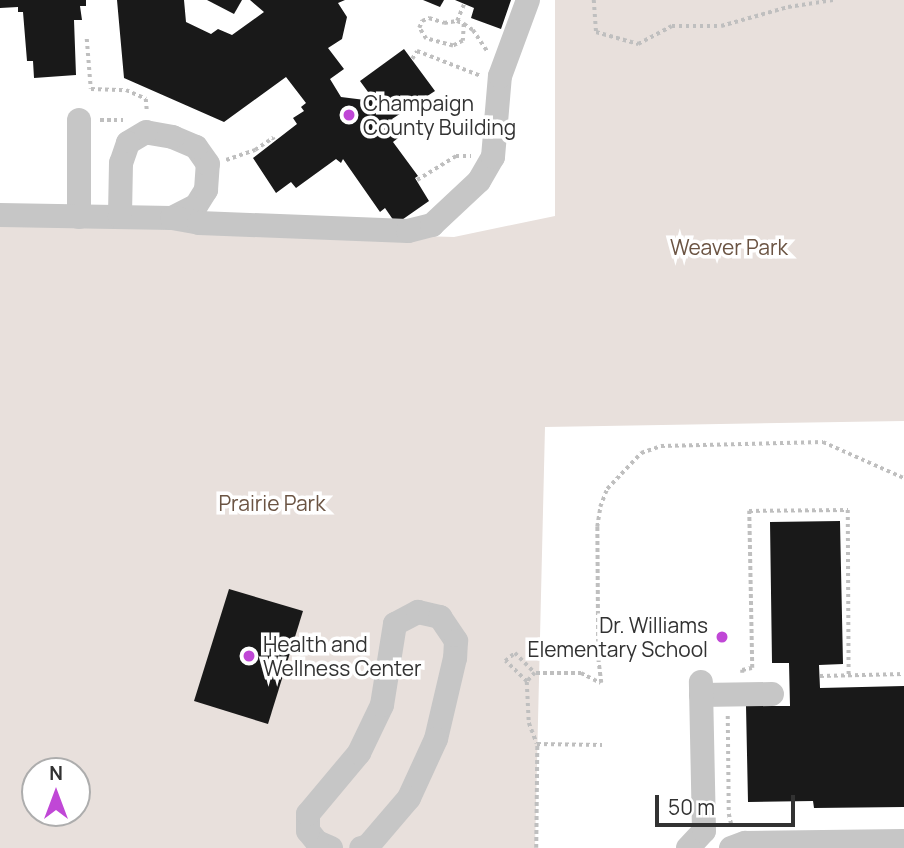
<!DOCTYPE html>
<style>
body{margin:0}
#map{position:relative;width:904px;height:848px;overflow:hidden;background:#fff;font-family:Manrope,sans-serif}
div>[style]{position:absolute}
.green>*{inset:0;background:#e8e0dc}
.building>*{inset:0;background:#191919}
.path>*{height:3.5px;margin-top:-1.75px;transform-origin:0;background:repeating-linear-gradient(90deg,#bfbfbf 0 3.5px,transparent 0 7px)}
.minor>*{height:24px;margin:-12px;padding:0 12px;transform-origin:12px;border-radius:12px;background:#c6c6c6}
.dots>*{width:19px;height:19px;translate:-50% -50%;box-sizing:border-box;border:4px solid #fff;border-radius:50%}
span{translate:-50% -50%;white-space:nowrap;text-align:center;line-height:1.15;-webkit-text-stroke:7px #fff;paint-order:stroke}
.poi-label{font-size:21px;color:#323232}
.left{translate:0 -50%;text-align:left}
.right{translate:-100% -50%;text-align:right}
.park-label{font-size:21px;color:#6b5443}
.north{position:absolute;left:21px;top:757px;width:70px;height:70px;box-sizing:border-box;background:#fff;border:2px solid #adadad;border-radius:50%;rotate:0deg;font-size:19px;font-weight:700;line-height:28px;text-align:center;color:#323232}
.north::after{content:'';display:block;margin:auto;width:24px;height:32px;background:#c047d6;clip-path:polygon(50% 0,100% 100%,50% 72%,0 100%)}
.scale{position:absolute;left:655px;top:795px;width:140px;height:32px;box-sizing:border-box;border:4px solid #323232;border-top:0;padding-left:9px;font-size:21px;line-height:24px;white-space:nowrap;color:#323232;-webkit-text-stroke:5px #fff;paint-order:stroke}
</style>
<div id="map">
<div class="green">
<div style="clip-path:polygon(evenodd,555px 0,904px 0,904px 421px,545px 427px,535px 848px,0 848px,0 223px,454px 237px,555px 216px,555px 0,35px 771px,77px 771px,77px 813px,35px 813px,35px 771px)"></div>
</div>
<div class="building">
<div style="clip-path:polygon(0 0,86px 0,86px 6px,80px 6px,82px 20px,74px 20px,76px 75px,34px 78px,33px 61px,27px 61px,23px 12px,18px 12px,18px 7px,0 8px)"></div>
<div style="clip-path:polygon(117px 0,184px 0,186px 22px,211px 34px,218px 29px,232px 35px,264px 12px,250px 0,345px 0,338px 3px,347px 17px,342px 39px,328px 48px,344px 69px,330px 79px,341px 97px,365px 100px,371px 96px,360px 81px,404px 49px,435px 91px,392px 119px,396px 126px,392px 129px,398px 138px,393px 142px,418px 176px,415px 178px,429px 201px,396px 224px,385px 208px,380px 212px,343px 159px,341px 163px,336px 159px,296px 188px,291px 182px,276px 193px,253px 158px,297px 124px,293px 118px,304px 111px,301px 107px,306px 103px,286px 77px,224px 122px,124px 78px)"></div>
<div style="clip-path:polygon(207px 0,242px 0,234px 14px)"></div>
<div style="clip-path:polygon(423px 0,444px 0,440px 7px)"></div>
<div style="clip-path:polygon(455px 0,511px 0,501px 29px,471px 18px,474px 8px)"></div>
<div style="clip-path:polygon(840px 521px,843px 664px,819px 665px,820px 688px,904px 686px,904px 807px,814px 808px,813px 801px,748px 802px,746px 706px,790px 706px,789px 663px,772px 663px,770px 522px)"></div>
<div style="clip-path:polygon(229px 589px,303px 611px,268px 724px,194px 701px)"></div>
</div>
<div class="path">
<div style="left:594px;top:0;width:32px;rotate:86deg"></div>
<div style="left:596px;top:32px;width:44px;rotate:15.9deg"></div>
<div style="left:638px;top:44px;width:38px;rotate:-28deg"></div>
<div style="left:672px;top:26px;width:49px"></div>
<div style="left:721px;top:26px;width:70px;rotate:-15.8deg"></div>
<div style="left:788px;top:7px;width:47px;rotate:-8.7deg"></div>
<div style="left:457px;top:21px;width:18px;rotate:-68deg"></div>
<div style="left:464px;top:24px;width:17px;rotate:93deg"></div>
<div style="left:463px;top:41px;width:11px;rotate:153deg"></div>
<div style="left:453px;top:46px;width:28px;rotate:-165deg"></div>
<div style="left:426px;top:39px;width:13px;rotate:-122deg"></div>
<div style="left:419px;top:28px;width:8px;rotate:-67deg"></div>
<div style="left:422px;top:21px;width:8px;rotate:-23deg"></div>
<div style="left:429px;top:18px;width:16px;rotate:18deg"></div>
<div style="left:444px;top:23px;width:13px;rotate:-9deg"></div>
<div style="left:457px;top:21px;width:8px;rotate:23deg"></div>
<div style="left:464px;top:24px;width:11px;rotate:34deg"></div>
<div style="left:473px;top:30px;width:25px;rotate:56deg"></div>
<div style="left:87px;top:39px;width:50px;rotate:85.4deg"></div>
<div style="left:91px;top:89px;width:35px;rotate:2deg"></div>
<div style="left:126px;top:90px;width:22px;rotate:24deg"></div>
<div style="left:146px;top:99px;width:12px;rotate:85deg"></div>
<div style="left:412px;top:59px;width:9px;rotate:-58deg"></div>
<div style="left:417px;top:51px;width:69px;rotate:21.3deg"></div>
<div style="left:100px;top:120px;width:23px"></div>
<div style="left:226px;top:160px;width:31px;rotate:-19deg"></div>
<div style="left:255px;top:150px;width:22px;rotate:-34deg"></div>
<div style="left:273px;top:138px;width:2px;rotate:63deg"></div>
<div style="left:417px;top:180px;width:46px;rotate:-31.6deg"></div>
<div style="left:456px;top:156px;width:15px"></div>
<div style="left:536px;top:673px;width:45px"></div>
<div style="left:581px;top:673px;width:22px;rotate:27deg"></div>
<div style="left:742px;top:673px;width:3px;rotate:-90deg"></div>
<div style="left:742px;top:670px;width:10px;rotate:-11deg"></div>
<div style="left:752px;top:668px;width:157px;rotate:-91.1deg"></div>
<div style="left:749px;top:511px;width:99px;rotate:-0.6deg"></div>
<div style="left:848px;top:510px;width:166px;rotate:89.7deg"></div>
<div style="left:820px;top:676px;width:84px;rotate:-1.4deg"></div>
<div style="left:527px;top:682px;width:30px;rotate:-136deg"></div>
<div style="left:505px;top:661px;width:13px;rotate:-39deg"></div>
<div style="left:515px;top:653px;width:28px;rotate:45deg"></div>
<div style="left:535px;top:673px;width:12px;rotate:132deg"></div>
<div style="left:527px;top:682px;width:41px;rotate:87.2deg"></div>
<div style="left:529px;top:723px;width:22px;rotate:69deg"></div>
<div style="left:601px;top:683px;width:26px;rotate:-97deg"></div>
<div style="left:598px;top:657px;width:130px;rotate:-90.4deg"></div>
<div style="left:597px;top:527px;width:20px;rotate:-81deg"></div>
<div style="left:600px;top:507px;width:19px;rotate:-69deg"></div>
<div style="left:607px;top:489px;width:50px;rotate:-46.6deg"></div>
<div style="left:641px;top:453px;width:21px;rotate:-19deg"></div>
<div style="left:661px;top:446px;width:162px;rotate:-1.4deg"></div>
<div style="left:823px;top:442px;width:89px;rotate:24deg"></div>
<div style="left:728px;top:716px;width:98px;rotate:89.4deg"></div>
<div style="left:729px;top:814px;width:13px;rotate:77deg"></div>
<div style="left:536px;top:848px;width:104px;rotate:-89.4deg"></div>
<div style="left:537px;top:744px;width:65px;rotate:0.9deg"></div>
</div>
<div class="minor">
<div style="left:79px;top:120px;width:97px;rotate:90deg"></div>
<div style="left:0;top:215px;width:172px;rotate:1deg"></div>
<div style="left:172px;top:218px;width:27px;rotate:-27deg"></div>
<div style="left:196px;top:206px;width:19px;rotate:-58deg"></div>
<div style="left:206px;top:190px;width:26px;rotate:-86deg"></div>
<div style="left:208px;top:164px;width:21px;rotate:-125deg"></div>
<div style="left:196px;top:147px;width:25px;rotate:-157deg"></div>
<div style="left:173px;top:137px;width:27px;rotate:-170deg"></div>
<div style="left:146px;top:132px;width:21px;rotate:149deg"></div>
<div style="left:128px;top:143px;width:21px;rotate:109deg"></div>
<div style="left:121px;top:163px;width:54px;rotate:91.1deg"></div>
<div style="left:172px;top:218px;width:27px;rotate:10deg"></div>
<div style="left:199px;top:223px;width:209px;rotate:2.2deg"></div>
<div style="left:408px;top:231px;width:25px;rotate:-14deg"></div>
<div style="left:432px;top:225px;width:64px;rotate:-43.1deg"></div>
<div style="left:479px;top:181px;width:28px;rotate:-60deg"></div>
<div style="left:493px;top:157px;width:81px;rotate:-85.1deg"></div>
<div style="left:500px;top:76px;width:81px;rotate:-69.8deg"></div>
<div style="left:701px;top:695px;width:71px;rotate:-0.8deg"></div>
<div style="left:331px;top:848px;width:15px;rotate:-157deg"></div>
<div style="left:317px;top:842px;width:14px;rotate:-129deg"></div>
<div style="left:308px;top:831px;width:17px;rotate:-90deg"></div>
<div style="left:308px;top:814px;width:80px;rotate:-50.1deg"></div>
<div style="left:359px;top:753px;width:53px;rotate:-64.4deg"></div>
<div style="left:382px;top:705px;width:82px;rotate:-80.9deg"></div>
<div style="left:395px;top:624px;width:26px;rotate:-28deg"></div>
<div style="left:418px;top:612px;width:23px;rotate:13deg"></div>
<div style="left:440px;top:617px;width:29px;rotate:56deg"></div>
<div style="left:456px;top:641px;width:17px;rotate:93deg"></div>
<div style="left:455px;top:658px;width:83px;rotate:103.2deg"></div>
<div style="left:436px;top:739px;width:65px;rotate:114.6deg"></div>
<div style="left:409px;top:798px;width:63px;rotate:130.5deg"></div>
<div style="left:368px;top:846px;width:7px;rotate:164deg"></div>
<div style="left:688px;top:848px;width:23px;rotate:-47deg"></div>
<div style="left:704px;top:831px;width:149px;rotate:-91.2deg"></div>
<div style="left:731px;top:848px;width:15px;rotate:-20deg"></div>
<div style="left:745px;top:843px;width:159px;rotate:-0.7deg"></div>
</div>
<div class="dots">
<div style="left:349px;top:115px;background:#c047d6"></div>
<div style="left:722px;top:637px;background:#c047d6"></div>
<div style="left:249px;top:656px;background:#c047d6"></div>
</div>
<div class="poi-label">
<span class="left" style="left:363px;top:115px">Champaign<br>County Building</span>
<span class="right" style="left:708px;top:637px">Dr. Williams<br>Elementary School</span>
<span class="left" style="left:263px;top:656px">Health and<br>Wellness Center</span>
</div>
<div class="park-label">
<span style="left:729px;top:247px">Weaver Park</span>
<span style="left:272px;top:503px">Prairie Park</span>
</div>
<div class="north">N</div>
<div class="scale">50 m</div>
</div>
